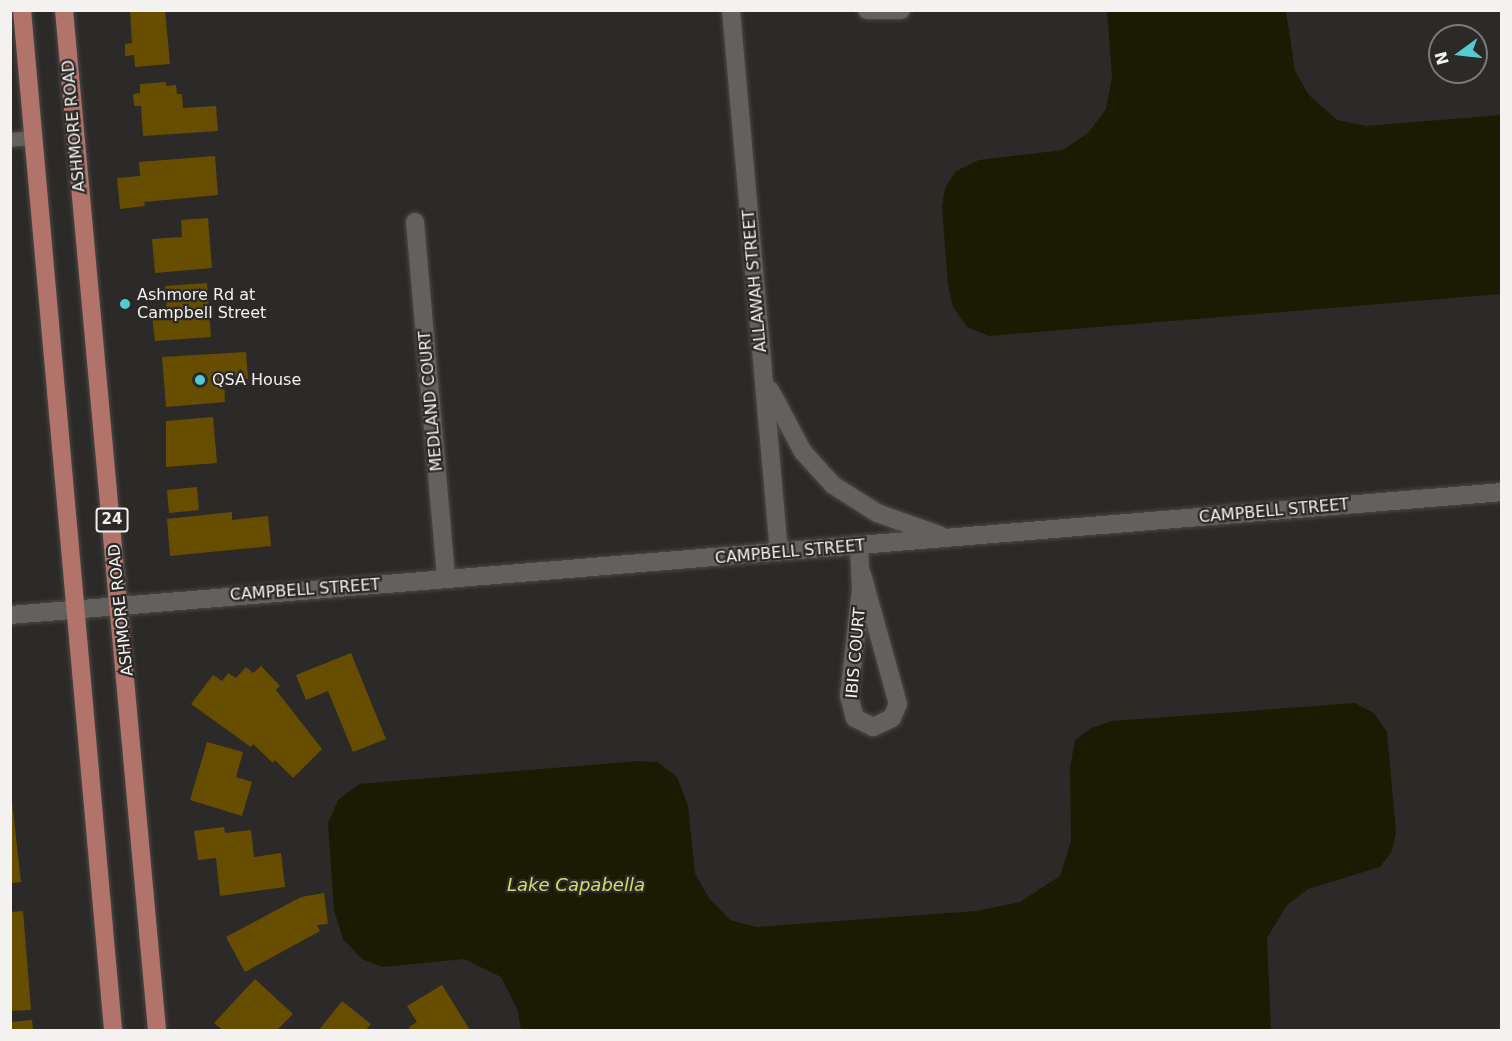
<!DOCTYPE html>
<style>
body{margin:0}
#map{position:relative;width:1512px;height:1041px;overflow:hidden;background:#2c2a28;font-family:"DejaVu Sans",sans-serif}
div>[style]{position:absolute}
.water>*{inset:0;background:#191c02}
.building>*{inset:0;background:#674d00}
.roads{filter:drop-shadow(0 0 2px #4b4847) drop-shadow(0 0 2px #4b4847)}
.lane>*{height:14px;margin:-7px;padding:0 7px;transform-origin:7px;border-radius:7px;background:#63605e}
.street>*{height:18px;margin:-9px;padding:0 9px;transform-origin:9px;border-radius:9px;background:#63605e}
.primary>*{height:18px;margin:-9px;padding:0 9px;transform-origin:9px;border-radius:9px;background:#b2746a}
.dots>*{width:16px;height:16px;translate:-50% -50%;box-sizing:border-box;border:3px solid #2c2a28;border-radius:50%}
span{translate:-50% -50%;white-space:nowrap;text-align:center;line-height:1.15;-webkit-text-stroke:4.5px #2c2a28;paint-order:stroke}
.shield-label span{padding:2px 4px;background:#2c2a28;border:2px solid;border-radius:4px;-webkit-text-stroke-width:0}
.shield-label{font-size:15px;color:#f4f2f1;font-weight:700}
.street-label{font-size:16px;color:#f4f2f1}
.poi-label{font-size:16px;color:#f4f2f1}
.left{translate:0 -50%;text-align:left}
.water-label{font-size:18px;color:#d2de68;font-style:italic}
.frame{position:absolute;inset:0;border:12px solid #f4f2f1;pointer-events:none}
.north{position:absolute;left:1428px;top:24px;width:60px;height:60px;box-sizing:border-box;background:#2c2a28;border:2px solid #7c7a78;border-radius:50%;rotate:255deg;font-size:16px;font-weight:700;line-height:24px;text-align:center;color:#f4f2f1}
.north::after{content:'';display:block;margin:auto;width:21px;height:27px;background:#52ccd1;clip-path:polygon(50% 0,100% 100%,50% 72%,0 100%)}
</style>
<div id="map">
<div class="water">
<div style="clip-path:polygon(1107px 11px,1286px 11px,1295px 71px,1309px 95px,1337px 120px,1366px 126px,1501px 115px,1501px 294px,989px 336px,967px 327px,953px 307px,948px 285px,942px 207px,945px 188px,956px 171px,979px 160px,1063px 150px,1089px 132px,1106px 109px,1112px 77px)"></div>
<div style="clip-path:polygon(1355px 703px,1374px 713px,1387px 732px,1396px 832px,1392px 851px,1380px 867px,1308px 889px,1287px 905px,1267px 938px,1271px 1030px,521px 1030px,518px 1011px,501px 977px,464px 959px,382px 967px,362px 959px,343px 939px,334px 910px,328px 823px,338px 800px,359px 784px,638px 761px,658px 762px,677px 777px,688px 806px,695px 873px,709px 898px,730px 920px,756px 927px,976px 911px,1020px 902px,1060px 876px,1071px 841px,1070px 768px,1075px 740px,1091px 728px,1112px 721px)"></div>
</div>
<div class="building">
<div style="clip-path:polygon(130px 10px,165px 10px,170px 64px,135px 67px,134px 55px,125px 56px,125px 44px,132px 43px)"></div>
<div style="clip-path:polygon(166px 82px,166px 86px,176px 85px,177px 94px,182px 94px,183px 108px,216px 106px,218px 131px,143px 136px,141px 106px,134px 106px,133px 94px,140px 93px,140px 84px)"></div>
<div style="clip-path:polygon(215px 156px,218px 195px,144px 202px,145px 206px,120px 209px,117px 178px,140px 176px,139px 162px)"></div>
<div style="clip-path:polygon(208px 218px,212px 268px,155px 273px,152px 239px,182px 237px,181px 220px)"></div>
<div style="clip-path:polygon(207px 283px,211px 337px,155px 341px,152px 315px,167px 314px,165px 286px)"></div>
<div style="clip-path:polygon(246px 352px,248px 379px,224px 381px,225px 402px,166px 407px,162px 357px)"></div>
<div style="clip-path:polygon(213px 417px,217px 463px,166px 467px,166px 421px)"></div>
<div style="clip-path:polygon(197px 487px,199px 510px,169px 513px,167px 490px)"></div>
<div style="clip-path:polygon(232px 512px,232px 520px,268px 516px,271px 546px,170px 556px,167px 519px)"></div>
<div style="clip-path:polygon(351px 653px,386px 739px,353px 752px,328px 691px,306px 700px,296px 675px)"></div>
<div style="clip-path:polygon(261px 666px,280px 686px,276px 690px,322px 749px,293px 778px,275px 760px,273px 763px,253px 744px,251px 747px,191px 704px,213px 675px,222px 681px,228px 673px,236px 678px,246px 667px,253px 673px)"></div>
<div style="clip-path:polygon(207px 742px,243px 752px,236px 777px,252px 782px,242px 816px,190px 800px)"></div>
<div style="clip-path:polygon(10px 783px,21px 882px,10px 883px)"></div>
<div style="clip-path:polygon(224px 827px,225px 833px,251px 830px,254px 857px,281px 853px,285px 887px,220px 896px,216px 858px,198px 860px,194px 831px)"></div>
<div style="clip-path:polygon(324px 893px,328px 924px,317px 925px,320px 931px,245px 972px,226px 937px,301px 897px)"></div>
<div style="clip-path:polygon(23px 911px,31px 1010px,10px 1011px,10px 912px)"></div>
<div style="clip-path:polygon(255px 979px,293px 1014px,277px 1030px,223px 1030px,214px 1023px)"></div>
<div style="clip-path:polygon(442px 985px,470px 1030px,411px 1030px,409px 1027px,417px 1022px,407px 1006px)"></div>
<div style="clip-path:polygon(342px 1001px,371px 1024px,366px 1030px,319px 1030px)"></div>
<div style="clip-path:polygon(32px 1020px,33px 1030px,10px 1030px,10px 1022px)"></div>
</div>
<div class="roads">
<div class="lane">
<div style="left:10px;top:140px;width:23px;rotate:-5deg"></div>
</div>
<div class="street">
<div style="left:731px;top:10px;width:544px;rotate:84.94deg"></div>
<div style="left:867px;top:10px;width:34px"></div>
<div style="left:415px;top:222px;width:358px;rotate:85deg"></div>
<div style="left:770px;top:390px;width:70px;rotate:62deg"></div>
<div style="left:803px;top:452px;width:45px;rotate:47.7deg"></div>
<div style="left:833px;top:485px;width:52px;rotate:32.5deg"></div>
<div style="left:877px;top:513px;width:66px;rotate:19.5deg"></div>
<div style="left:859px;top:546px;width:43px;rotate:87.3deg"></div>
<div style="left:861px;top:589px;width:108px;rotate:96.4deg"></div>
<div style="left:849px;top:696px;width:23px;rotate:75deg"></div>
<div style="left:855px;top:718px;width:20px;rotate:27deg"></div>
<div style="left:873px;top:727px;width:21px;rotate:-25deg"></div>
<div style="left:892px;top:718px;width:15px;rotate:-67deg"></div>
<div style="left:898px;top:704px;width:135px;rotate:-105.5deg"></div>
<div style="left:10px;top:615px;width:1497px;rotate:-4.71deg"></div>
</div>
<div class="primary">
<div style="left:22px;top:10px;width:1024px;rotate:84.9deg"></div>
<div style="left:64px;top:10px;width:1024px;rotate:84.79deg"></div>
</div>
</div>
<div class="dots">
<div style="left:125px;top:304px;background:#52ccd1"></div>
<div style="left:200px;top:380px;background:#52ccd1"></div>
</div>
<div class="shield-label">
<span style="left:112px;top:520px">24</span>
</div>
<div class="street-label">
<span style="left:74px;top:126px;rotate:-95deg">ASHMORE ROAD</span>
<span style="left:755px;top:281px;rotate:-95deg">ALLAWAH STREET</span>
<span style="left:431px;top:401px;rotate:-95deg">MEDLAND COURT</span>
<span style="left:1274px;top:511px;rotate:-5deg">CAMPBELL STREET</span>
<span style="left:790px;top:552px;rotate:-5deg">CAMPBELL STREET</span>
<span style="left:305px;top:590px;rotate:-4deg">CAMPBELL STREET</span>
<span style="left:121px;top:610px;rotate:-96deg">ASHMORE ROAD</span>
<span style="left:856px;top:653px;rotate:-85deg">IBIS COURT</span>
</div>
<div class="poi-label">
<span class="left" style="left:137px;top:304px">Ashmore Rd at<br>Campbell Street</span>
<span class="left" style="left:212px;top:380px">QSA House</span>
</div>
<div class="water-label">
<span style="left:576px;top:885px">Lake Capabella</span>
</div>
<div class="frame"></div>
<div class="north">N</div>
</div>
